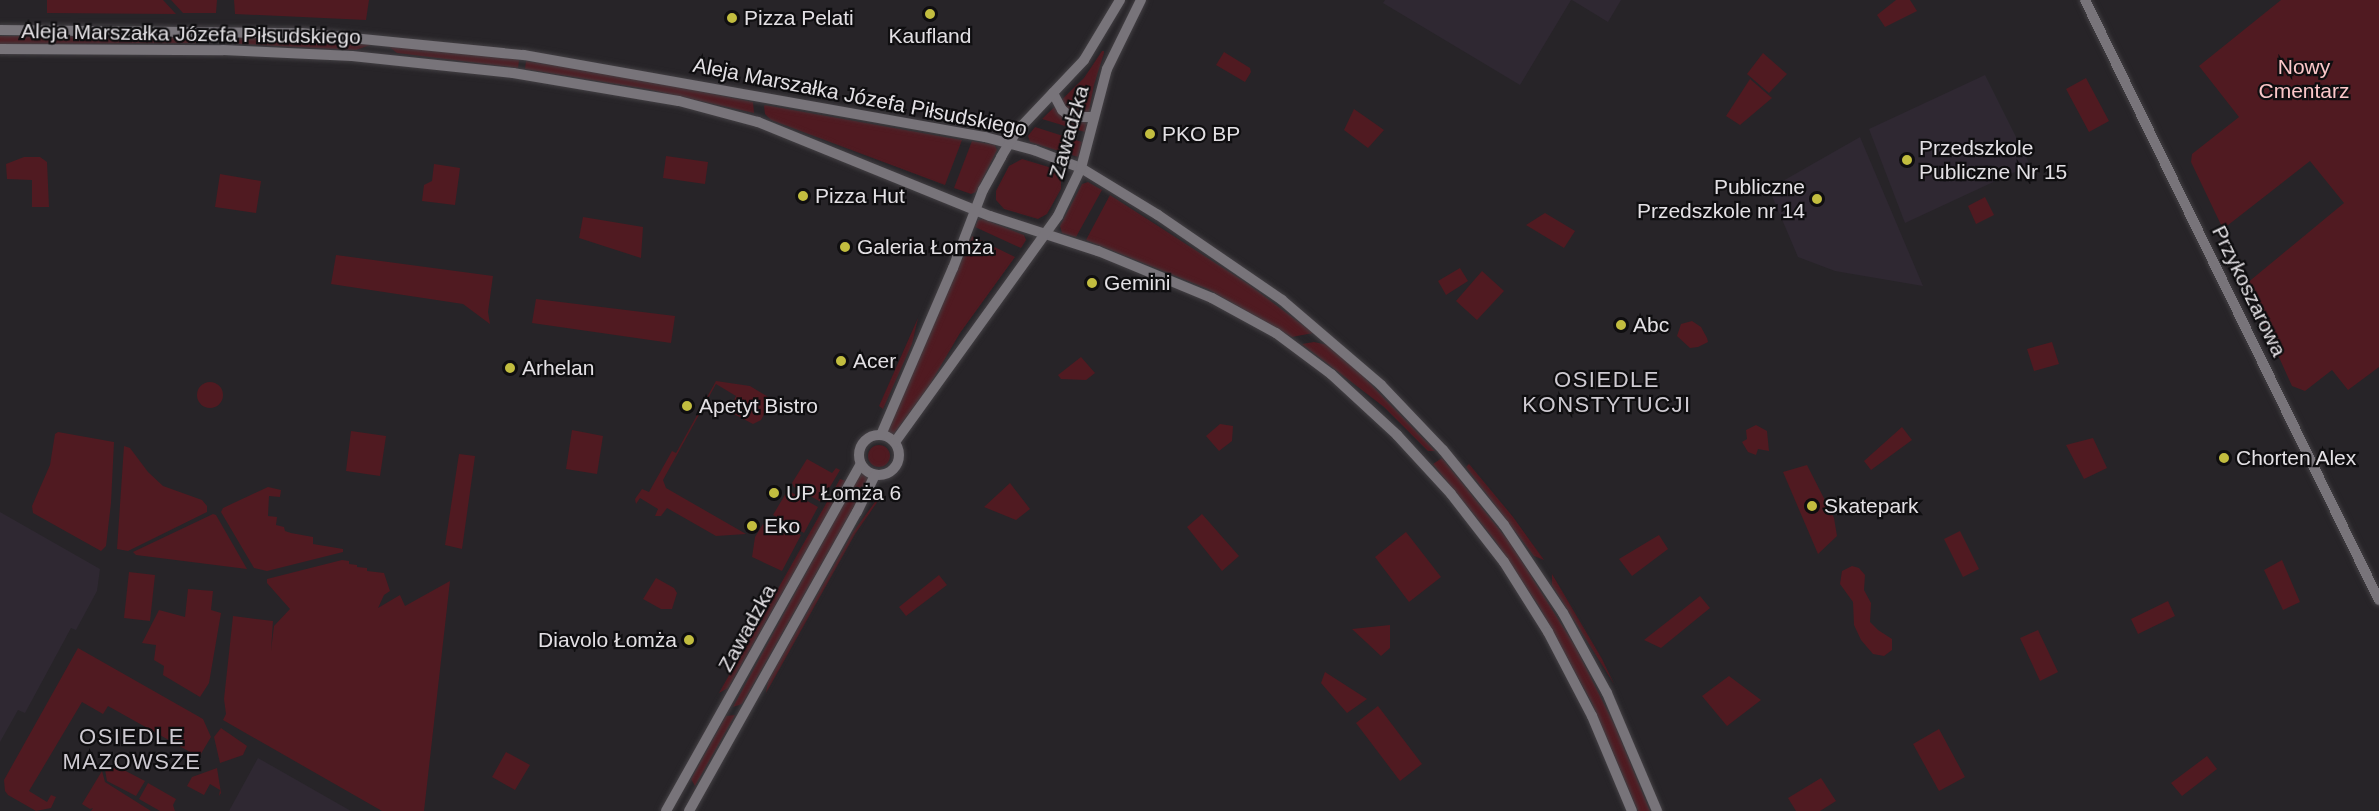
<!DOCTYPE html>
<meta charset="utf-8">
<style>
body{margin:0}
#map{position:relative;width:2379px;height:811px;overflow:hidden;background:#272428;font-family:Arial,sans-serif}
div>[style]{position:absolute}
.built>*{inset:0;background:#2f2832}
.green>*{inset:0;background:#501a21}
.round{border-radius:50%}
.roads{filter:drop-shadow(0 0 2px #434044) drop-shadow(0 0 2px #434044)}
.minor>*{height:10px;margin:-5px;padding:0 5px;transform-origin:5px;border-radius:5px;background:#78747a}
.minor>.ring{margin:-5px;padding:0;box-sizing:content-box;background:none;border:10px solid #78747a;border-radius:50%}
.dots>*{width:16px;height:16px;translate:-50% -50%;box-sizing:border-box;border:3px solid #0f0e10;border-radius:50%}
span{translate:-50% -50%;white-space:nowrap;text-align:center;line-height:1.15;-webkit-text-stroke:4.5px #0f0e10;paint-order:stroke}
.poi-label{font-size:21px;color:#e3e0e4}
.left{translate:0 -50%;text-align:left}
.right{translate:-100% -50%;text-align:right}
.street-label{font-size:21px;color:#e3e0e4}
.park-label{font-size:21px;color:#fbc7c9}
.neighbourhood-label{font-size:22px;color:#cecad1;letter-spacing:1.5px}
</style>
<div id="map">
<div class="built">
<div style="clip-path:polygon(1385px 0,1571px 0,1520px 85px,1383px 3px)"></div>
<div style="clip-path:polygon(1572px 0,1621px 0,1608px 22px)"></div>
<div style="clip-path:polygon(1985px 75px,2030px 165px,1905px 223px,1869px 129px)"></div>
<div style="clip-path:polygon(1860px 137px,1923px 286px,1835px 271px,1798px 257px,1769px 189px)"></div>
<div style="clip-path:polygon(0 512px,100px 569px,97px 591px,76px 630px,71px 628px,25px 713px,18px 710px,0 742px)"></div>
<div style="clip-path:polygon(258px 758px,351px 811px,229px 811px)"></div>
</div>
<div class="green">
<div style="clip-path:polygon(47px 0,163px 0,176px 14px,47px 13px)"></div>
<div style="clip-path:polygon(171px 0,217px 0,216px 13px,183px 13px)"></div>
<div style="clip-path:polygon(234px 0,369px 0,366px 20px,235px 14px)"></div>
<div style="clip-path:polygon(1896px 0,1910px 0,1917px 11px,1885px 27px,1877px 15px)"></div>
<div style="clip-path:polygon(2281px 0,2379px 0,2379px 367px,2348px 390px,2332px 370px,2305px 391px,2292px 386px,2246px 284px,2344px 203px,2310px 161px,2223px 229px,2191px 162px,2192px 154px,2239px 117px,2199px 66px)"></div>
<div style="clip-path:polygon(0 36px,207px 36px,210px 40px,207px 43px,0 44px)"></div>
<div style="clip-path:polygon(239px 37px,359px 43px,370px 45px,356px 50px,239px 44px,235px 41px)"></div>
<div style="clip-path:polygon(387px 45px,481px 55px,519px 60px,518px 68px,397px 53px)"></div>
<div style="clip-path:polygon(1102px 51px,1104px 51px,1104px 53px,1094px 85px,1085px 132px,1042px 119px,1084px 78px)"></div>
<div style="clip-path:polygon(1224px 52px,1250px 68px,1251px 72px,1245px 82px,1216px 65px)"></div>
<div style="clip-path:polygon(1763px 53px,1787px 74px,1769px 93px,1747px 74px)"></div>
<div style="clip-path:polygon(526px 61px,624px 76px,753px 102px,754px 113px,647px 89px,525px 69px)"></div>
<div style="clip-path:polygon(2086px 78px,2109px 121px,2089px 132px,2066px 89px)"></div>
<div style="clip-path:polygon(1750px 79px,1772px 98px,1740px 125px,1726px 116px)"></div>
<div style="clip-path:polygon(764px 106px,765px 105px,962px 140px,945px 185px,771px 120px,765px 114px)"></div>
<div style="clip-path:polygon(1354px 109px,1384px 130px,1368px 148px,1344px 130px)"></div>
<div style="clip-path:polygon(1035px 127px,1082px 142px,1078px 157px,1030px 142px,1028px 136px)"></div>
<div style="clip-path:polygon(972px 141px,995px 145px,997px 150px,976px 192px,971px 194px,954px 188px)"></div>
<div style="clip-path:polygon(666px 156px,708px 162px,705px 184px,663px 178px)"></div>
<div style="clip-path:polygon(24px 157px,40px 157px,47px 162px,49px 207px,32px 207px,32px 180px,7px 179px,6px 164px)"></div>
<div style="clip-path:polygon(1022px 159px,1052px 168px,1061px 177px,1061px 189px,1047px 214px,1038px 219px,1004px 209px,996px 200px,996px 191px,1009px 166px)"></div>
<div style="clip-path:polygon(434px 164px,460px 168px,455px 205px,422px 201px,424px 185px,432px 181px)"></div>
<div style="clip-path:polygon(220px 174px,261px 181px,256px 213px,215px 207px)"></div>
<div style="clip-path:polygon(1088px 182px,1102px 190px,1076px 237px,1062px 233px,1060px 226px,1082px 184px)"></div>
<div style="clip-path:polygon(1110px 195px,1248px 284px,1313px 333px,1292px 337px,1208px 289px,1086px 240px)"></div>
<div style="clip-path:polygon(1985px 197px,1994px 215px,1976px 224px,1968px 206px)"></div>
<div style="clip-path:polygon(1545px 213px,1575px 231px,1564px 248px,1526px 225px)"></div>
<div style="clip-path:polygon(583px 217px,643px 227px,641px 258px,579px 238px)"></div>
<div style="clip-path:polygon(983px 219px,1024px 235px,1026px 240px,1021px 248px,975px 227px,978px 220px)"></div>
<div style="clip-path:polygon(972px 236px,1015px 257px,960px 333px,929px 386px,893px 435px,888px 432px,897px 407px)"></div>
<div style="clip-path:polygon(336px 255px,493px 276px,488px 312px,490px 324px,463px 304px,331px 284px)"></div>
<div style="clip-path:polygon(1460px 268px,1468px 281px,1446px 295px,1438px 281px)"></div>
<div style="clip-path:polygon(1482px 271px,1504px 291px,1477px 320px,1456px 301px)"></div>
<div style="clip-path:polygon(536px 299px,675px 316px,671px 343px,532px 323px)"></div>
<div style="clip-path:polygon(918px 318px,912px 344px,883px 409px,879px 406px)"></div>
<div style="clip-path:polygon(1692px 321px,1701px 327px,1707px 338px,1708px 342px,1698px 347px,1690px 348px,1677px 336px,1681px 324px)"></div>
<div style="clip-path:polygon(1314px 342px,1328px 345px,1357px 370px,1435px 451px,1428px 451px,1384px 407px,1302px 344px)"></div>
<div style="clip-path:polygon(2052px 342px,2059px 364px,2034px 371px,2027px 349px)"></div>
<div style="clip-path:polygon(1081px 357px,1095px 373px,1086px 380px,1061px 379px,1058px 375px)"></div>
<div style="clip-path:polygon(716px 381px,750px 386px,770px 398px,771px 401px,761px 420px,753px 424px,732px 413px,730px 408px,736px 396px,716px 384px,663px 480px,666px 488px,746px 534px,716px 536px,667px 508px,661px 516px,655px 516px,658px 509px,640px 498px,636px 504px,635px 499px,642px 489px,649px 492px,672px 451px,676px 453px)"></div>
<div class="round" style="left:197px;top:382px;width:26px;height:26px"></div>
<div style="clip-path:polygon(1220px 424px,1233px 426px,1232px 441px,1219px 451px,1206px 436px)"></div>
<div style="clip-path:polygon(1756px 425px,1767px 431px,1769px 451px,1758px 449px,1756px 455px,1748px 452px,1742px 442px,1747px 439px,1746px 430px)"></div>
<div style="clip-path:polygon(1902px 427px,1912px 440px,1871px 470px,1864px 461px)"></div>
<div style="clip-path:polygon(572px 430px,603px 436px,597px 474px,566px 469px)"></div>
<div style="clip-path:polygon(351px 431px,386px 436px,380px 476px,346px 471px)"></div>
<div style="clip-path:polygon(58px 432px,114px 442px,111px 503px,106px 546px,101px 551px,33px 513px,32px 506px,50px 465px,55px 434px)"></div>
<div style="clip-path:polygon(2093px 438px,2107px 468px,2084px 479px,2066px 445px)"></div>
<div class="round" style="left:868px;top:445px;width:22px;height:22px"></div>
<div style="clip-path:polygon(124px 446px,130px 448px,148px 472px,163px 486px,202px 500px,207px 506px,207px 512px,128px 551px,117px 549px)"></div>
<div style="clip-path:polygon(459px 454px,475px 456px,462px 549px,445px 545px)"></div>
<div style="clip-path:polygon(1442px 458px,1511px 544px,1575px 646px,1615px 726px,1650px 811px,1638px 811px,1592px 703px,1539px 606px,1494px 539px,1433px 464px)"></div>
<div style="clip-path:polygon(807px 459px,832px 473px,836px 468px,840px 470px,821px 502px,794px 487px,792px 483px)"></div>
<div style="clip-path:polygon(1469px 464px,1513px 517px,1544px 560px,1534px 556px,1466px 467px)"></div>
<div style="clip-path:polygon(1807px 465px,1834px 518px,1837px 536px,1818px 554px,1783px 472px)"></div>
<div style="clip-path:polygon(861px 472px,869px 480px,742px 704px,733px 707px)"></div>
<div style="clip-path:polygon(840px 479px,846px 481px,728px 688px,719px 693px)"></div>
<div style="clip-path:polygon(1010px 483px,1030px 509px,1016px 520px,984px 507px)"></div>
<div style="clip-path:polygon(268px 487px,281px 490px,280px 497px,269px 496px,268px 516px,277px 517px,276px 525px,284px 527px,285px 531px,291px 533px,313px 537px,313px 544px,343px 549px,343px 552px,267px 571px,254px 568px,221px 512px,223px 508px)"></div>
<div style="clip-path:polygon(791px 492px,818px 507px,804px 533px,773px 515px,786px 493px)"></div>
<div style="clip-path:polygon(878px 498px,878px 501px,855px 534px,766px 693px,768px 681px,853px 532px)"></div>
<div style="clip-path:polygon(213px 514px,216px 515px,247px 569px,136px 555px,133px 552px)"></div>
<div style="clip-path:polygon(1202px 514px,1239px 556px,1222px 571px,1187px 527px)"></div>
<div style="clip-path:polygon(763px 524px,774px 530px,782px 525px,801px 535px,782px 571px,752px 557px,755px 537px)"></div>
<div style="clip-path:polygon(1960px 531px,1979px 569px,1963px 577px,1944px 539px)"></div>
<div style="clip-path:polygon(1406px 532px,1441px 577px,1409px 602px,1375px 557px)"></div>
<div style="clip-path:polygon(1659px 535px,1668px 549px,1632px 576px,1619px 559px)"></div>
<div style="clip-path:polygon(342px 560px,349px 561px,349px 564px,357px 565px,357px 567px,367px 568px,367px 571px,384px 573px,390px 591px,384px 595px,378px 608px,400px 595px,405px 606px,450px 581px,424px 811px,382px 811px,223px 720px,226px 714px,224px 699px,233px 616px,273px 621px,271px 651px,274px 626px,290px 609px,267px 583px,267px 579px)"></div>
<div style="clip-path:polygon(2282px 560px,2300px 602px,2283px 610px,2264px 570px)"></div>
<div style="clip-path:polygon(1852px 566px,1859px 568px,1865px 575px,1864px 590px,1871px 603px,1870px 622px,1878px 630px,1892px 639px,1892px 650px,1884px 656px,1873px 654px,1861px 640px,1854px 625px,1853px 602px,1840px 584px,1842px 571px)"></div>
<div style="clip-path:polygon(129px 572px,155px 575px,150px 621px,124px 618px)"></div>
<div style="clip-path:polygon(1552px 574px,1602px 659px,1614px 684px,1552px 585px)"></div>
<div style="clip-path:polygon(939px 575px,947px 585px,906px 616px,899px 607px)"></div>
<div style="clip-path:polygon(656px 578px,674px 588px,677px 593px,672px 609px,661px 609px,643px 599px)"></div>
<div style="clip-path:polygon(188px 589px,213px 591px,211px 610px,221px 613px,209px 683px,200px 697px,163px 675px,164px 666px,154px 660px,156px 645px,142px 643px,159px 610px,185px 617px)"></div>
<div style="clip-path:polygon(1700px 596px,1710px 608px,1661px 648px,1644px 640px)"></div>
<div style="clip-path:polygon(2168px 601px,2175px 616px,2138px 634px,2131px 619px)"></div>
<div style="clip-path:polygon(1390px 625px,1390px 648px,1381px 656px,1352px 629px)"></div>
<div style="clip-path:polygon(2038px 630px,2058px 672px,2040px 681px,2020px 638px)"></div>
<div style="clip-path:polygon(78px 648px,203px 719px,211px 737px,199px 757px,108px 706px,103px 714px,82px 702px,29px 791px,47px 802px,51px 795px,56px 797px,51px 808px,36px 811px,8px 795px,5px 791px,4px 780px)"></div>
<div style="clip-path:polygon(1325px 672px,1367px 699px,1347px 713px,1321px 683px)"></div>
<div style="clip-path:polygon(1729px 676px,1761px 700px,1727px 726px,1702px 696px)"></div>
<div style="clip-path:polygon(1378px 706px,1422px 764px,1400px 781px,1356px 723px)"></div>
<div style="clip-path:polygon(735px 715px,734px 717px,695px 786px,691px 779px,726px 716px)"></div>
<div style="clip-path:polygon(221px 728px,247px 746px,243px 755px,220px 763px,214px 737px)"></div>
<div style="clip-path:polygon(1939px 729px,1965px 777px,1939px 791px,1913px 744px)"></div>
<div style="clip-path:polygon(506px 752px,530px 765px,515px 790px,492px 777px)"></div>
<div style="clip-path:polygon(2207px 756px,2217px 769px,2182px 796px,2171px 783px)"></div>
<div style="clip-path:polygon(118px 767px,145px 781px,136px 796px,107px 781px,105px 770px)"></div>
<div style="clip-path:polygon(217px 768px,221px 793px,219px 796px,220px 790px,210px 784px,204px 795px,187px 786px,192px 777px)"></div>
<div style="clip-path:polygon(102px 771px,105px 782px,151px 811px,91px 811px,93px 808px,90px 809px,82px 804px)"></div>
<div style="clip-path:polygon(1821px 778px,1836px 801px,1820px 811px,1796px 811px,1788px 798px)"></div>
<div style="clip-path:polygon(148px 783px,176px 799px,173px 805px,175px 811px,160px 811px,139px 799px)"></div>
</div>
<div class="roads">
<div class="minor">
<div style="left:2085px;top:0;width:668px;rotate:63.9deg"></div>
<div style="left:0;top:30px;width:302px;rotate:0.6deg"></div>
<div style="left:302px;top:33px;width:223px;rotate:5.7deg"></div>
<div style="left:524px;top:55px;width:468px;rotate:10.1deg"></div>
<div style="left:985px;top:137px;width:51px;rotate:14.9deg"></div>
<div style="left:1034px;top:150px;width:50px;rotate:21deg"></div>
<div style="left:1081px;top:168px;width:90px;rotate:31.4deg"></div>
<div style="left:1158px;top:215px;width:150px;rotate:34.4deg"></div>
<div style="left:1282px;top:300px;width:130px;rotate:40.6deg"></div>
<div style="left:1381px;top:385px;width:90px;rotate:46.4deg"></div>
<div style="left:1443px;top:450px;width:97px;rotate:50.9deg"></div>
<div style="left:1504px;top:525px;width:106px;rotate:56.2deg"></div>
<div style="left:1563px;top:613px;width:91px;rotate:61.2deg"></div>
<div style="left:1607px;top:693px;width:128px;rotate:67deg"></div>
<div style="left:0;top:49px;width:223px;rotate:0.3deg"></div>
<div style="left:223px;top:50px;width:129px;rotate:2.7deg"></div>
<div style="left:352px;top:56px;width:162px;rotate:6deg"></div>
<div style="left:513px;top:73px;width:168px;rotate:9.6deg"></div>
<div style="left:679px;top:101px;width:82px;rotate:14.9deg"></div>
<div style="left:758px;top:122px;width:250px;rotate:22.1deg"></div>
<div style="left:990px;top:216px;width:114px;rotate:18deg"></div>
<div style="left:1098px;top:251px;width:123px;rotate:22.4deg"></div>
<div style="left:1212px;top:298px;width:73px;rotate:28.7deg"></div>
<div style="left:1276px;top:333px;width:69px;rotate:36.7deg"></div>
<div style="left:1331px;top:374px;width:90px;rotate:42.7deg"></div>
<div style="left:1397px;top:435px;width:80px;rotate:47.5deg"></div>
<div style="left:1451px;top:494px;width:86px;rotate:52.1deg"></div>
<div style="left:1504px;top:562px;width:83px;rotate:57.8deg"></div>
<div style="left:1548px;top:632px;width:95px;rotate:62.4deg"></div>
<div style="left:1592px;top:716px;width:103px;rotate:67.2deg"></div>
<div style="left:1053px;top:93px;width:19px;rotate:62deg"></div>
<div style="left:1062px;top:110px;width:11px;rotate:38deg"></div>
<div style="left:1071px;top:117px;width:23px"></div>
<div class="ring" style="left:859px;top:435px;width:30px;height:30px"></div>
<div style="left:881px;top:435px;width:182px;rotate:-66.7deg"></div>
<div style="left:953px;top:268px;width:84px;rotate:-69deg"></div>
<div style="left:983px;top:190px;width:38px;rotate:-61deg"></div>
<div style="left:1001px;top:157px;width:29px;rotate:-59deg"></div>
<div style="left:1016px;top:132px;width:99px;rotate:-46.6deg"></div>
<div style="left:1084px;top:60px;width:70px;rotate:-59deg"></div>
<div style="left:895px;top:442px;width:279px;rotate:-54.2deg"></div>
<div style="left:1058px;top:216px;width:53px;rotate:-64.4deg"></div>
<div style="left:1081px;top:168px;width:102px;rotate:-75.3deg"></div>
<div style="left:1107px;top:69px;width:77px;rotate:-63.8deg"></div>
<div style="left:666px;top:811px;width:398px;rotate:-60.7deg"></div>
<div style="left:689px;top:811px;width:343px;rotate:-60.7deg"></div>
<div style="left:857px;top:512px;width:41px;rotate:-64.1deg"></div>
</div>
</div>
<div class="dots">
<div style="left:930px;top:14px;background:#c2bd3f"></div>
<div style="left:732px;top:18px;background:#c2bd3f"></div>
<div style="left:1150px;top:134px;background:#c2bd3f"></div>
<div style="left:1907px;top:160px;background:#c2bd3f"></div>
<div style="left:803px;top:196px;background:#c2bd3f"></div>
<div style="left:1817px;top:199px;background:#c2bd3f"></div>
<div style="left:845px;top:247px;background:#c2bd3f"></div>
<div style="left:1092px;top:283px;background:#c2bd3f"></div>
<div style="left:1621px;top:325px;background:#c2bd3f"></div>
<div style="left:841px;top:361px;background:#c2bd3f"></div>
<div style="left:510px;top:368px;background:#c2bd3f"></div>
<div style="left:687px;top:406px;background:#c2bd3f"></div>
<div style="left:2224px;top:458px;background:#c2bd3f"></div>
<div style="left:774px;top:493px;background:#c2bd3f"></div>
<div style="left:1812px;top:506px;background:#c2bd3f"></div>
<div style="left:752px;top:526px;background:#c2bd3f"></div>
<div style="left:689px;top:640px;background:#c2bd3f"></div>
</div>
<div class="poi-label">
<span class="left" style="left:744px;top:18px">Pizza Pelati</span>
<span style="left:930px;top:36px">Kaufland</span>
<span class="left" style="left:1162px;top:134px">PKO BP</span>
<span class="left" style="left:1919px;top:160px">Przedszkole<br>Publiczne Nr 15</span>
<span class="right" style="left:1805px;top:199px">Publiczne<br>Przedszkole nr 14</span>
<span class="left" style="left:815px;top:196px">Pizza Hut</span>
<span class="left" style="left:857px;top:247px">Galeria Łomża</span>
<span class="left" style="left:1104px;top:283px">Gemini</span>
<span class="left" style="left:1633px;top:325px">Abc</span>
<span class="left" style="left:853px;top:361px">Acer</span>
<span class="left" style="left:522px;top:368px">Arhelan</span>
<span class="left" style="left:699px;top:406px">Apetyt Bistro</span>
<span class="left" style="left:2236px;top:458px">Chorten Alex</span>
<span class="left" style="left:786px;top:493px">UP Łomża 6</span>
<span class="left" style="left:1824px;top:506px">Skatepark</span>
<span class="left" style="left:764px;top:526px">Eko</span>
<span class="right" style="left:677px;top:640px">Diavolo Łomża</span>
</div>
<div class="street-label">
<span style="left:191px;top:34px;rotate:1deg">Aleja Marszałka Józefa Piłsudskiego</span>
<span style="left:860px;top:97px;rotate:11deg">Aleja Marszałka Józefa Piłsudskiego</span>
<span style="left:1069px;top:132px;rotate:-74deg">Zawadzka</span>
<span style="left:2249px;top:291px;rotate:64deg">Przykoszarowa</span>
<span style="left:747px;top:628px;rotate:-61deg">Zawadzka</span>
</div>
<div class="park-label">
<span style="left:2304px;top:79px">Nowy<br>Cmentarz</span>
</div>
<div class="neighbourhood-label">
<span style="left:1607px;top:392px">OSIEDLE<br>KONSTYTUCJI</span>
<span style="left:132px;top:749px">OSIEDLE<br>MAZOWSZE</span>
</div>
</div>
